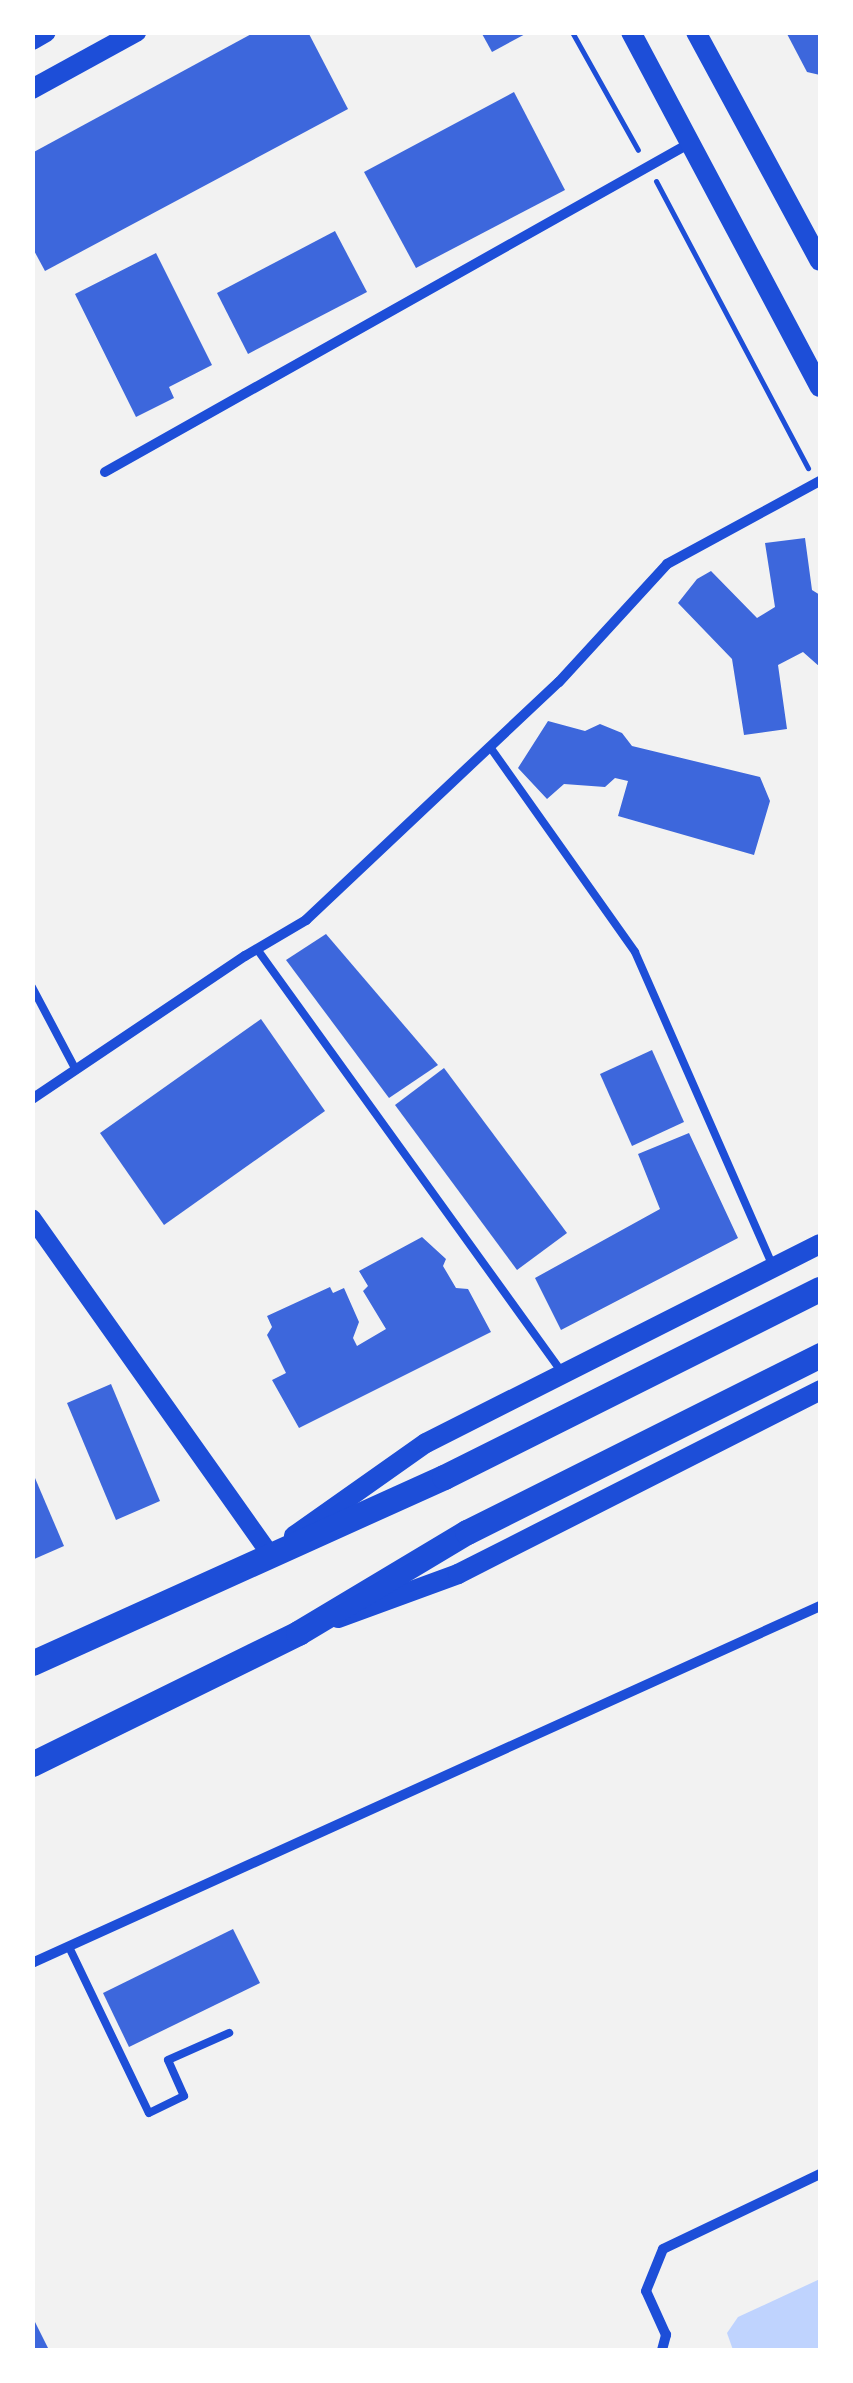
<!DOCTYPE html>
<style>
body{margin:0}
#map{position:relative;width:853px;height:2383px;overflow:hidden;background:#f2f2f2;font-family:Literata,serif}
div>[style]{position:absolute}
.water>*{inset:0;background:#bfd3fe}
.building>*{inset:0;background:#3d67dc}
.path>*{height:5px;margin:-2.5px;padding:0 2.5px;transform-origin:2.5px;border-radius:2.5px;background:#1d4ed8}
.service>*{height:8px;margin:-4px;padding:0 4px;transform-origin:4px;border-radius:4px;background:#1d4ed8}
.minor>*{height:10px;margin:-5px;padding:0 5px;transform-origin:5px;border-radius:5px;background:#1d4ed8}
.tertiary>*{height:18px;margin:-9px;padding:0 9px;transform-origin:9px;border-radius:9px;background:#1d4ed8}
.secondary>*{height:20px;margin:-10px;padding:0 10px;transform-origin:10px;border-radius:10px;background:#1d4ed8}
.primary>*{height:25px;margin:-12.5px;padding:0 12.5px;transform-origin:12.5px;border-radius:12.5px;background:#1d4ed8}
span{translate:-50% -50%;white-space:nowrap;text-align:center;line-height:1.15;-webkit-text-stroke:10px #fff;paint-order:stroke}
.frame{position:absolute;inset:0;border:35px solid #fff;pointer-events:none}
</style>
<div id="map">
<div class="water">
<div style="clip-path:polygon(820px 2279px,820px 2350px,733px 2350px,727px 2333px,738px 2317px)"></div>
</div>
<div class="building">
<div style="clip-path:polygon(255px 32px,308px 32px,348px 109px,45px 271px,32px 247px,32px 153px)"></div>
<div style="clip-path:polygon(481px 32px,529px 32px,492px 52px)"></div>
<div style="clip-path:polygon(786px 32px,820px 32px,820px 75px,807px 72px)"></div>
<div style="clip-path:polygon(514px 92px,565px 190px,416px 268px,364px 172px)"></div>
<div style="clip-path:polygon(335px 231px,367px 292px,248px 354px,217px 293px)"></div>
<div style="clip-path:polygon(156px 253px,212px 365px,169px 387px,174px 398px,136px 417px,75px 294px)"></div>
<div style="clip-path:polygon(805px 538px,812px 590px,820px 595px,820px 667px,803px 652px,778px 665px,787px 729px,744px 735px,732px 659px,678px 603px,697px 579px,711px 571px,757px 618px,775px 607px,765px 543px)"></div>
<div style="clip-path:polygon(548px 721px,585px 731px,600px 724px,622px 733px,632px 746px,760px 777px,770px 801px,754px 855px,618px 816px,628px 781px,615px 778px,605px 787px,564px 784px,547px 799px,518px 768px)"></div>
<div style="clip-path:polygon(326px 934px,438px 1065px,389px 1098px,286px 960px)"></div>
<div style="clip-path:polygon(261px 1019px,325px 1111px,164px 1225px,100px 1133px)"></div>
<div style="clip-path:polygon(652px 1050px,684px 1122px,632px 1146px,600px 1074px)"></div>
<div style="clip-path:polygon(444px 1068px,567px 1233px,517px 1270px,395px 1105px)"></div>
<div style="clip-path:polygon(689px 1133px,738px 1238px,561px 1330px,535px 1278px,660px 1209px,638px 1154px)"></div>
<div style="clip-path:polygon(422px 1237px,446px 1259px,443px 1266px,456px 1288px,468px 1289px,491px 1332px,299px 1428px,272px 1380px,286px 1373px,267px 1335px,272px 1327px,267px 1316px,330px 1287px,333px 1293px,344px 1288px,359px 1322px,353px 1338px,357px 1346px,386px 1329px,363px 1291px,368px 1286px,359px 1271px)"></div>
<div style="clip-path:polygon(111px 1384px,160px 1501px,116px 1520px,67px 1403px)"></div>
<div style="clip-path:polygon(32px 1471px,64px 1546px,32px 1560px)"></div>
<div style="clip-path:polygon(233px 1929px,260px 1983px,129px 2047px,103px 1993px)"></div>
<div style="clip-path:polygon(32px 2316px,49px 2350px,32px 2350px)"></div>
</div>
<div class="path">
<div style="left:572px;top:32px;width:135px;rotate:60.8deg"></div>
<div style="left:656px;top:181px;width:325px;rotate:62.1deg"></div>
</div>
<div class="service">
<div style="left:490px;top:747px;width:251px;rotate:54.7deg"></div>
<div style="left:635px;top:952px;width:341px;rotate:66.3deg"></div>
<div style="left:257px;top:949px;width:520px;rotate:54.23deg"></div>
<div style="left:32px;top:987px;width:94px;rotate:62.1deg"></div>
<div style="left:69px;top:1947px;width:184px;rotate:64.3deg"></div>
<div style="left:149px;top:2113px;width:39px;rotate:-26deg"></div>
<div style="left:184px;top:2096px;width:39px;rotate:-114deg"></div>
<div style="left:168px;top:2060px;width:67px;rotate:-23.9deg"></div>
</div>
<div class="minor">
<div style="left:105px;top:472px;width:671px;rotate:-29.35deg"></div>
<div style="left:32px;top:1099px;width:257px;rotate:-33.9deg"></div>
<div style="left:245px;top:956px;width:71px;rotate:-30.5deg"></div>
<div style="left:306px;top:920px;width:347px;rotate:-43.3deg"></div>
<div style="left:559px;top:682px;width:160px;rotate:-47.5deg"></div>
<div style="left:667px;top:564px;width:174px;rotate:-28.5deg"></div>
<div style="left:32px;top:1963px;width:865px;rotate:-24.37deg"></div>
<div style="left:662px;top:2350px;width:16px;rotate:-75deg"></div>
<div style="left:666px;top:2335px;width:48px;rotate:-114.4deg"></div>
<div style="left:646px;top:2291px;width:45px;rotate:-68deg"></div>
<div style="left:663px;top:2249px;width:174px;rotate:-25.5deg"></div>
</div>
<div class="tertiary">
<div style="left:32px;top:1218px;width:412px;rotate:54.7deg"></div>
</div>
<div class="secondary">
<div style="left:631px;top:32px;width:402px;rotate:62deg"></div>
<div style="left:696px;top:32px;width:260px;rotate:61.6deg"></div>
<div style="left:32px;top:40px;width:16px;rotate:-30deg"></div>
<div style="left:32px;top:89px;width:119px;rotate:-28.7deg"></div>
<div style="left:294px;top:1536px;width:161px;rotate:-35.2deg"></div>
<div style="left:426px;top:1443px;width:441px;rotate:-26.8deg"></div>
<div style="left:338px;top:1618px;width:128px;rotate:-20.1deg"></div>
<div style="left:458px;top:1574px;width:406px;rotate:-26.9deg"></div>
</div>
<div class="primary">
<div style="left:32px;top:1663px;width:452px;rotate:-24.3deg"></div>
<div style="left:444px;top:1477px;width:420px;rotate:-26.6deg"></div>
<div style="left:32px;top:1764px;width:297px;rotate:-26.2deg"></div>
<div style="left:298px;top:1633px;width:197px;rotate:-30.9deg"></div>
<div style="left:467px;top:1532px;width:395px;rotate:-26.6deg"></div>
</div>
<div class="frame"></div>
</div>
